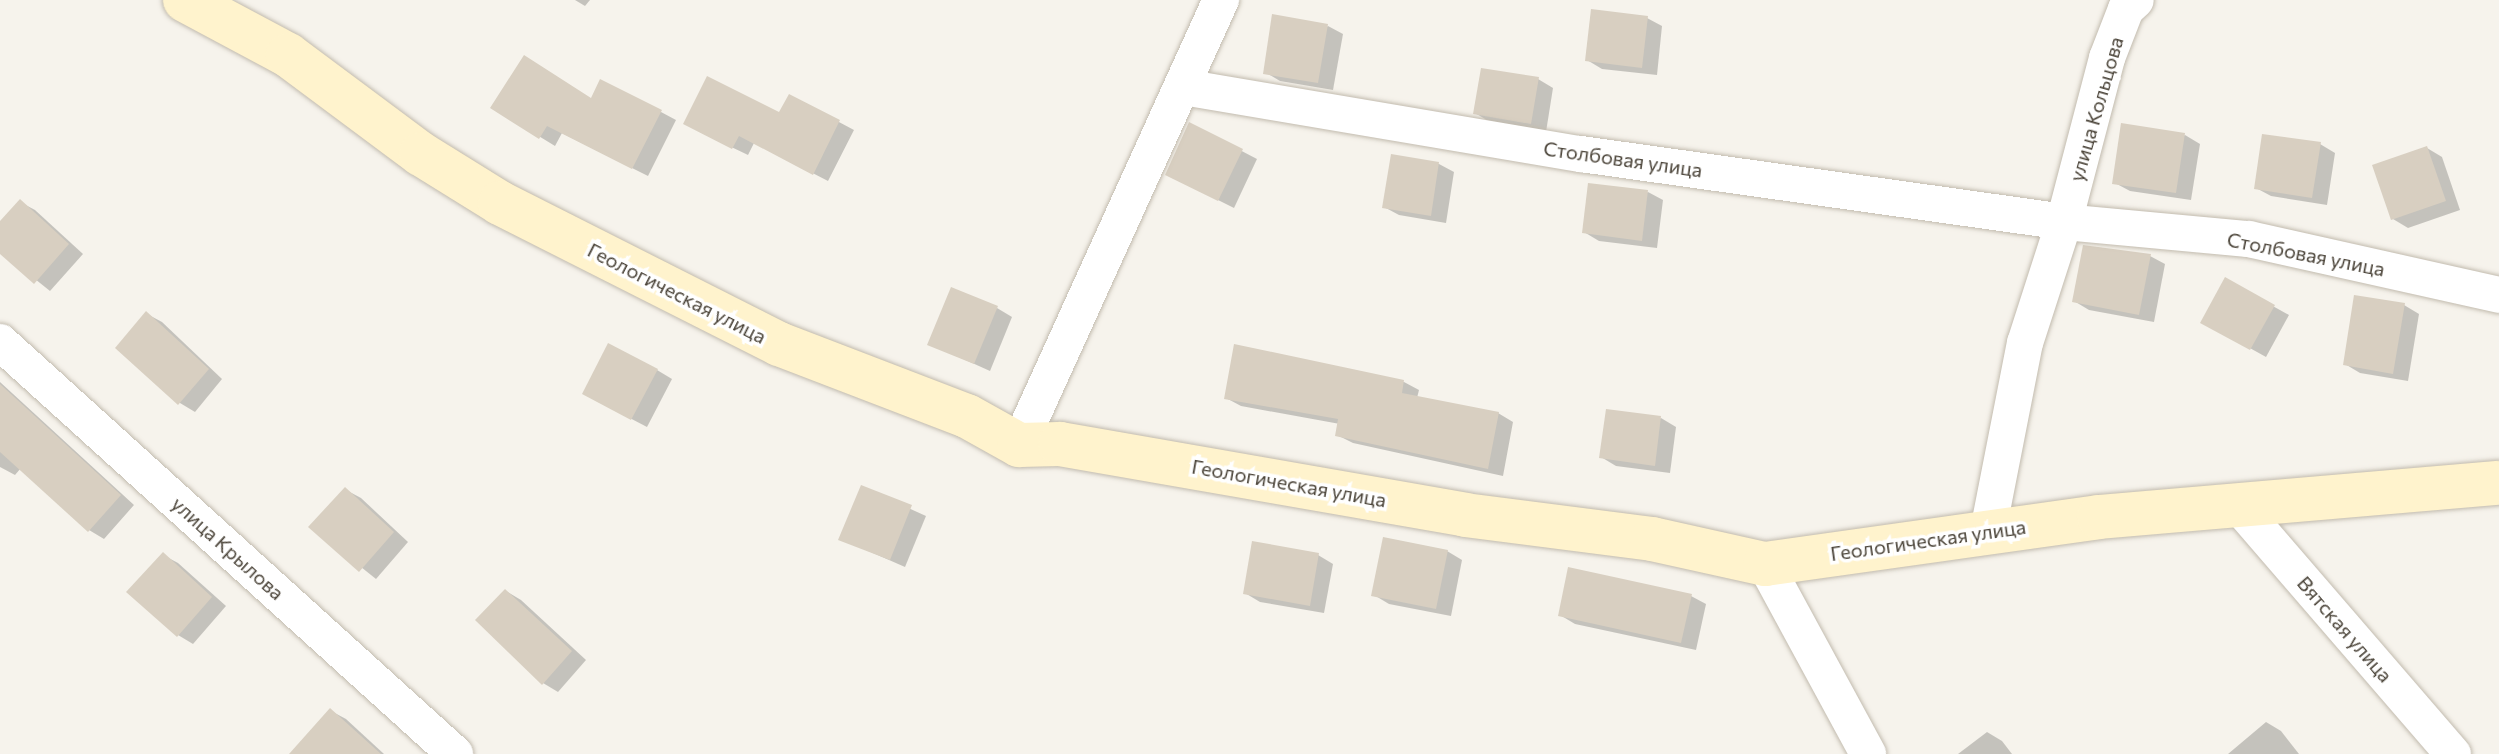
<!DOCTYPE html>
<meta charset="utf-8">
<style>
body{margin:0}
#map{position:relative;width:2499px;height:754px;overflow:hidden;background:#f6f3ec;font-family:Commissioner,sans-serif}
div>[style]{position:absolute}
.shadow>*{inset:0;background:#0003}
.building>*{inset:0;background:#d8cfc1}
.roads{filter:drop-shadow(0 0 2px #c2bbae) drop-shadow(0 0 2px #c2bbae)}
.street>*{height:36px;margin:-18px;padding:0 18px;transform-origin:18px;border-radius:18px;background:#fff}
.secondary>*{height:44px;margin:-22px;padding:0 22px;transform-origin:22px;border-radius:22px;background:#fff3cd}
span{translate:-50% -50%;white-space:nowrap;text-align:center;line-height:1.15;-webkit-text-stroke:7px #fff;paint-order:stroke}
.street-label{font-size:20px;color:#4b4439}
</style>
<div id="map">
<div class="shadow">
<div style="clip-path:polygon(575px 0,590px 0,585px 6px)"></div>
<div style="clip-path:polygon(1647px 18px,1662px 26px,1657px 75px,1602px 69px,1587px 60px)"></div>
<div style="clip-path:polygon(1328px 26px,1343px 34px,1333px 90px,1280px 81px,1265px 72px)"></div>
<div style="clip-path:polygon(1538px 79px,1553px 88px,1546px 132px,1490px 122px,1475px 113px)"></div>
<div style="clip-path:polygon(790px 96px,854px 130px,828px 181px,754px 143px,748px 155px,700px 132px,780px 115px)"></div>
<div style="clip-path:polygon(592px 100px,661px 112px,676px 120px,648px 176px,562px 133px,555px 146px,493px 108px)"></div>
<div style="clip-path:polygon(1190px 124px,1257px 159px,1234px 208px,1182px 182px)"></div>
<div style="clip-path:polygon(2185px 135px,2200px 144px,2191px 200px,2130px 191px,2115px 183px)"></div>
<div style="clip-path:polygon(2320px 144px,2335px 153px,2327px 205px,2271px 196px,2256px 188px)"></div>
<div style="clip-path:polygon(2427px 148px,2442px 157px,2460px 210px,2408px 228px,2393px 219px)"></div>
<div style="clip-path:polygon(1392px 156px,1439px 164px,1454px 172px,1446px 223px,1399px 215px,1384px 207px)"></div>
<div style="clip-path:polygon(1648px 192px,1663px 200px,1657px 248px,1599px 241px,1584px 232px)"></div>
<div style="clip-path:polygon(20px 202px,35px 210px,83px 254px,50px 291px,0 251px,0 224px)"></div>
<div style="clip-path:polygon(2150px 256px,2165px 264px,2154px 322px,2089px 310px,2074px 301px)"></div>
<div style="clip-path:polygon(2226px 280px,2289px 315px,2266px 357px,2203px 322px)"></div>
<div style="clip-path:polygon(2404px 305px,2419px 314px,2408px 381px,2360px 373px,2345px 364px)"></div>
<div style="clip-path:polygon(997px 308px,1012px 317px,990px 371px,930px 344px)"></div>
<div style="clip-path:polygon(147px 314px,162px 322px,222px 379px,195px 412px,180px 403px)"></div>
<div style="clip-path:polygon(657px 370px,672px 379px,647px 427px,599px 402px)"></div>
<div style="clip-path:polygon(0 382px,134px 505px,104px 539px,89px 530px,21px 468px,15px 475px,0 467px)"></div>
<div style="clip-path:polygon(1404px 382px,1419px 390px,1417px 398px,1498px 413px,1513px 422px,1503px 476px,1353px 443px,1337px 435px,1340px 424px,1241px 406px,1226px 398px)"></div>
<div style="clip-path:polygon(1661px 418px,1676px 427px,1670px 473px,1616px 466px,1601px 457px)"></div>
<div style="clip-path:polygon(862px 487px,926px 516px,905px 567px,841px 539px)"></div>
<div style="clip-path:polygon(346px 490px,361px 498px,408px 542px,376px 579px,311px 527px)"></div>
<div style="clip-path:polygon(1447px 551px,1462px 560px,1451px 616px,1389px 604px,1374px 595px)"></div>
<div style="clip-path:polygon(163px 555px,178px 563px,226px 606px,193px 644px,178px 635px)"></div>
<div style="clip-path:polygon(1318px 555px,1333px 564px,1324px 613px,1260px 602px,1245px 593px)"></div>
<div style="clip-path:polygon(506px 591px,521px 600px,586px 660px,558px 692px,543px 683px)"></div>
<div style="clip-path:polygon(1691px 596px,1706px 604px,1696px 650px,1575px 624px,1560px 615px)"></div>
<div style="clip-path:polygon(331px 711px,346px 719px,384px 754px,296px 754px)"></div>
<div style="clip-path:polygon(2266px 722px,2281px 731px,2299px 754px,2228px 754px)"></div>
<div style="clip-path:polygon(1987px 732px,2002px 741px,2012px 754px,1958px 754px)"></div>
</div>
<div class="building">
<div style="clip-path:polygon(1591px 9px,1648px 16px,1642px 68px,1585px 61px)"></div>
<div style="clip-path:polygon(1272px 14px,1328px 24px,1318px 83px,1263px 74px)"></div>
<div style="clip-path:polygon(524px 55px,591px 98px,600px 79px,662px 110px,632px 169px,547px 126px,539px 139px,490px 108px)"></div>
<div style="clip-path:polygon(1481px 68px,1539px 77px,1531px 124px,1473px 114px)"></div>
<div style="clip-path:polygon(707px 76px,779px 112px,789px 94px,840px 120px,813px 175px,739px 136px,732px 149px,683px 124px)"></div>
<div style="clip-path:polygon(1189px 122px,1243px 149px,1218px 201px,1165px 175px)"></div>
<div style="clip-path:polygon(2121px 123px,2185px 133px,2176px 193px,2112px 184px)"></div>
<div style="clip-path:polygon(2262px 134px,2321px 142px,2312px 198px,2254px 189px)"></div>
<div style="clip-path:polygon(2427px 146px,2446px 201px,2391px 220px,2372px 165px)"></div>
<div style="clip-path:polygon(1391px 154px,1439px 162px,1431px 216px,1382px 208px)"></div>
<div style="clip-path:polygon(1588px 183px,1648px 190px,1642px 241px,1582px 233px)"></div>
<div style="clip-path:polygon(20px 199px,69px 244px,34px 284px,0 254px,0 221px)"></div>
<div style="clip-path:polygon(2083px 245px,2151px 254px,2139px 315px,2072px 302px)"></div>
<div style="clip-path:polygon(2225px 277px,2275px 305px,2250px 350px,2200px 323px)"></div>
<div style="clip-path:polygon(951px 287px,998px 306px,974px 364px,927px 345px)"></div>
<div style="clip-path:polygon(2354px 295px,2405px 303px,2393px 374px,2343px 365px)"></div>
<div style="clip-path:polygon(146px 311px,209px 369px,178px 405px,115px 348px)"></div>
<div style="clip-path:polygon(608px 343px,658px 369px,631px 420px,582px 394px)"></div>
<div style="clip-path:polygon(1234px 344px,1404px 380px,1402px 393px,1499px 412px,1488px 469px,1335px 436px,1338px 419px,1224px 399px)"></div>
<div style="clip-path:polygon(0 384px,121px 495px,88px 532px,0 452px)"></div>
<div style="clip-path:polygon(1606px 409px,1661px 416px,1655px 466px,1599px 458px)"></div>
<div style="clip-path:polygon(861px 485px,912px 505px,890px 560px,838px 540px)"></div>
<div style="clip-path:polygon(345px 487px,394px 532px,359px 572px,308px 527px)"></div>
<div style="clip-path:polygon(1383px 537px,1448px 550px,1436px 609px,1371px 596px)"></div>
<div style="clip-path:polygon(1252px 541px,1319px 553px,1310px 606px,1243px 594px)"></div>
<div style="clip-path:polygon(163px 552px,212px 597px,177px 637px,126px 592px)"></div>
<div style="clip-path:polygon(1568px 567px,1692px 594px,1681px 643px,1558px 616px)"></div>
<div style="clip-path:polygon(505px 589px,572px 651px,542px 685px,475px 620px)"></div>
<div style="clip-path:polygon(330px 708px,381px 754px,289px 754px)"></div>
</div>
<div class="roads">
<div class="street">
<div style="left:1183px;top:87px;width:404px;rotate:9.6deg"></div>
<div style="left:1581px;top:154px;width:488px;rotate:8deg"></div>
<div style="left:2064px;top:222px;width:186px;rotate:5.3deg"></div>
<div style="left:2249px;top:239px;width:256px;rotate:12.6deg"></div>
<div style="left:0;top:342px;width:614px;rotate:42.16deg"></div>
<div style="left:1019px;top:445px;width:489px;rotate:-65.6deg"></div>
<div style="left:2238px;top:505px;width:329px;rotate:49.2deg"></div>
<div style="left:1988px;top:531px;width:192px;rotate:-78.9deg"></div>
<div style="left:2025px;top:343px;width:127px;rotate:-72.1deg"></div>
<div style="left:2064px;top:222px;width:170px;rotate:-75.3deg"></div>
<div style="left:2107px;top:58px;width:53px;rotate:-68.8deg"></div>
<div style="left:2126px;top:9px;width:13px;rotate:-42deg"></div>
<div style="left:1765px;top:564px;width:216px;rotate:61.5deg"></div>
</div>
<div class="secondary">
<div style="left:185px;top:0;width:117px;rotate:28.1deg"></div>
<div style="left:288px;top:55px;width:166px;rotate:36.7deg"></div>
<div style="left:421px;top:154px;width:93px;rotate:31.8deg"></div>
<div style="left:500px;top:203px;width:313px;rotate:26.8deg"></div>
<div style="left:779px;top:344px;width:201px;rotate:21deg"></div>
<div style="left:967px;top:416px;width:60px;rotate:29.1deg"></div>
<div style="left:1019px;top:445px;width:41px;rotate:-1.4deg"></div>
<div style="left:1060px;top:444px;width:411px;rotate:9.9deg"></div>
<div style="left:1465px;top:515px;width:189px;rotate:7.3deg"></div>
<div style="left:1652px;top:539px;width:116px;rotate:12.5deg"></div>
<div style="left:1765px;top:564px;width:337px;rotate:-8deg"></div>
<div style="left:2099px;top:517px;width:401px;rotate:-4.9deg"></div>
</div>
</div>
<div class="street-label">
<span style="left:2096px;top:109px;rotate:-74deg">улица Кольцова</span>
<span style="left:1623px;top:159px;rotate:8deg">Столбовая улица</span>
<span style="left:2306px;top:254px;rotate:11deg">Столбовая улица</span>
<span style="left:677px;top:293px;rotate:27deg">Геологическая улица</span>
<span style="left:1289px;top:483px;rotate:10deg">Геологическая улица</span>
<span style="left:1928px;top:540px;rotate:-8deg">Геологическая улица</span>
<span style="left:228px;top:548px;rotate:42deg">улица Крылова</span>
<span style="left:2345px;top:629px;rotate:49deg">Вятская улица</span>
</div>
</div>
